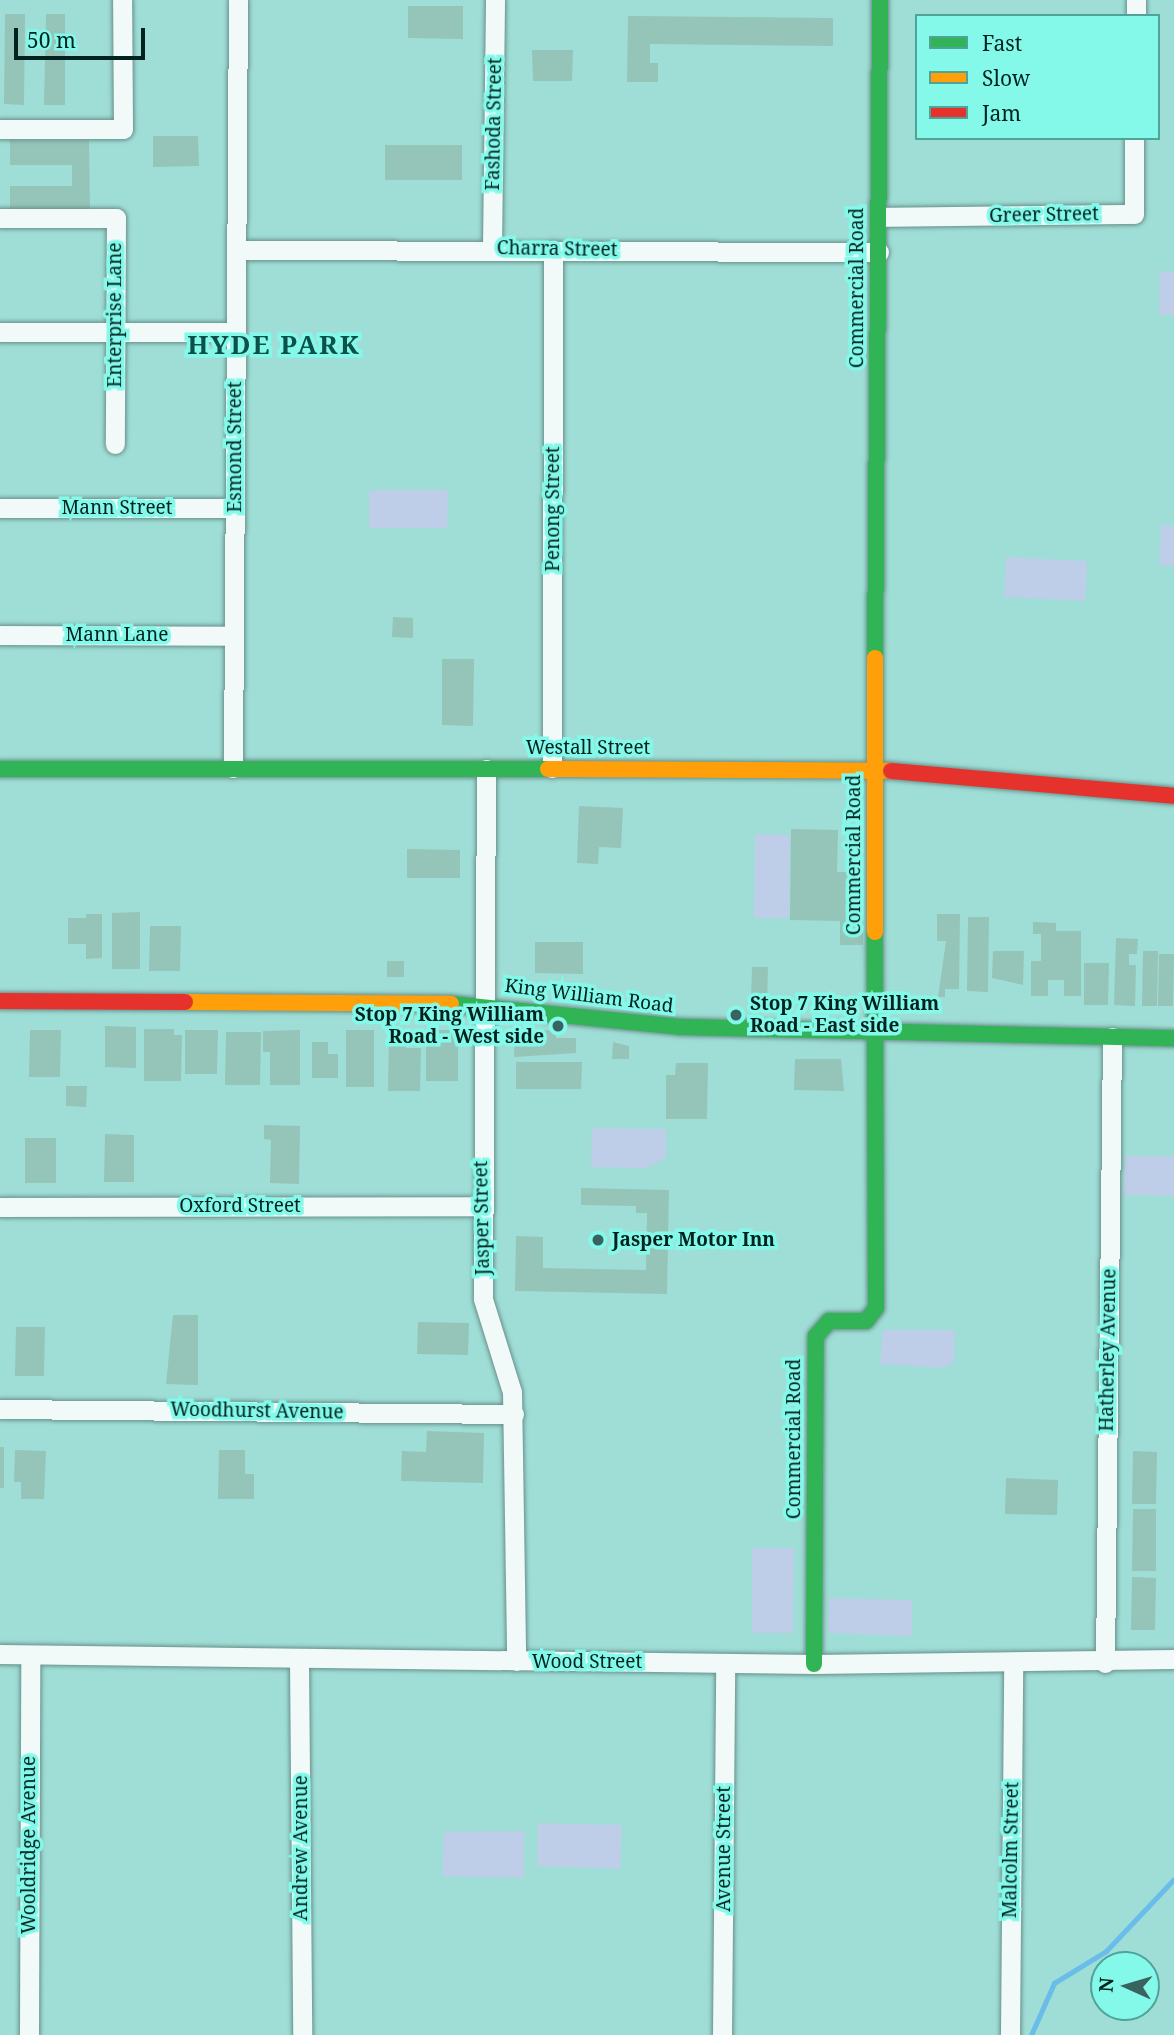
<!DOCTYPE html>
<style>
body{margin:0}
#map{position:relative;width:1174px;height:2035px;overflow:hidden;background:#9fded6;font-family:"Noto Serif",serif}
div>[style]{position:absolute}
.green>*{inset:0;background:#becde8}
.stream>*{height:5px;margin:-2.5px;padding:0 2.5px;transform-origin:2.5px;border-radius:2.5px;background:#6abcea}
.building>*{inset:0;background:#95c4b8}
.roads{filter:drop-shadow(0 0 2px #68918c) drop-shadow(0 0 2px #68918c)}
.street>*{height:19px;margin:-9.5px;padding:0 9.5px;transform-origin:9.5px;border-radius:9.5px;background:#f1faf9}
.fast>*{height:16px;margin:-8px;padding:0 8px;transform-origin:8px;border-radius:8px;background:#30b455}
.slow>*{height:16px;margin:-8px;padding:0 8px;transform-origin:8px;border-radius:8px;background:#ff9f0a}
.jam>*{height:16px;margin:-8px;padding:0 8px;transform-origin:8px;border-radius:8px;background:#e5322d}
.dots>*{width:19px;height:19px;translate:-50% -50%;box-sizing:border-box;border:4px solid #84f9ea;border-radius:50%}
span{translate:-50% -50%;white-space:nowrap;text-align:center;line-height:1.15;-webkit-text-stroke:7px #84f9ea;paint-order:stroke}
.street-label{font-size:19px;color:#00231f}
.poi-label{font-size:19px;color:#00231f;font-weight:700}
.left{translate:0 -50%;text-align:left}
.right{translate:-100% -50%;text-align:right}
.district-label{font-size:26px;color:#0b514a;font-weight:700;letter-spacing:2px}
.legend{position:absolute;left:915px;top:14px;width:245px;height:126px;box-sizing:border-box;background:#84f9ea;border:2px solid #4fa399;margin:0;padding:9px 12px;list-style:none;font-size:21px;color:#00231f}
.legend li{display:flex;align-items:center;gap:14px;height:35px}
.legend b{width:35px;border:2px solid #4fa399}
.north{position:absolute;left:1090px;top:1951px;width:70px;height:70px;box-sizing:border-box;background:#84f9ea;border:2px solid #4fa399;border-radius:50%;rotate:274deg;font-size:19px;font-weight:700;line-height:28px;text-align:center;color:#00231f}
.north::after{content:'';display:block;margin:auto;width:24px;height:32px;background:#38645f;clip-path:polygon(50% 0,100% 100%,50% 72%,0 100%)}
.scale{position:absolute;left:14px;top:28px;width:131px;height:32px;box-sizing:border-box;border:4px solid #00231f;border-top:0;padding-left:9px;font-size:21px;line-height:24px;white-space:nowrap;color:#00231f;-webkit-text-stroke:5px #84f9ea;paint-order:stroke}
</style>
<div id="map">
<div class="green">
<div style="clip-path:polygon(1160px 271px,1174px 272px,1174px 315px,1159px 315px)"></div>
<div style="clip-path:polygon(369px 490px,448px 490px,447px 528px,369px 528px)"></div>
<div style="clip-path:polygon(1161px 525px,1174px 526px,1174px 566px,1159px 565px)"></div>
<div style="clip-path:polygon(1006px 557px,1087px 561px,1085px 601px,1004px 597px)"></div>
<div style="clip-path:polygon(755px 834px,790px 835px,789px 918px,754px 918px)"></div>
<div style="clip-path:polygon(592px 1128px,666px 1129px,666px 1158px,646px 1168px,591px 1167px)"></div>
<div style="clip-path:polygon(1125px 1156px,1174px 1156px,1174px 1196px,1123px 1195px)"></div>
<div style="clip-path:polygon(883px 1330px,955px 1330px,954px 1362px,944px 1368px,880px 1364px)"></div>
<div style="clip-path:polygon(752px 1548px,794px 1548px,793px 1633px,752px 1633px)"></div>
<div style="clip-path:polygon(829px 1598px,912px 1600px,912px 1636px,828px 1633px)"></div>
<div style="clip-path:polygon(538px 1823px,622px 1825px,620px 1869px,537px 1866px)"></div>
<div style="clip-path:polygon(524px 1831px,524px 1878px,442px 1876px,444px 1832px)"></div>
</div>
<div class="stream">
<div style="left:1031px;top:2035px;width:57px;rotate:-66.1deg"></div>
<div style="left:1054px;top:1983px;width:61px;rotate:-31.6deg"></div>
<div style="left:1106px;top:1951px;width:99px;rotate:-46.6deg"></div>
</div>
<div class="building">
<div style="clip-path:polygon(408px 6px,463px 6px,463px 39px,408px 38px)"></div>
<div style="clip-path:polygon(5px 14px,25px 14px,24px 105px,4px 104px)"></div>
<div style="clip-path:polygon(46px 14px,65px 14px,65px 105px,44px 105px)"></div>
<div style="clip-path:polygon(628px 16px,833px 18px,833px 46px,650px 44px,650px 63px,658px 63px,658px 82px,627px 82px)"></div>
<div style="clip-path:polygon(532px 50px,573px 50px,572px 81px,533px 81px)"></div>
<div style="clip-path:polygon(153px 136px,198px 136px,199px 166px,153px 167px)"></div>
<div style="clip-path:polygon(10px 140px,89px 140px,90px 210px,10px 210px,10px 186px,72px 186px,72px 165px,10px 165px)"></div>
<div style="clip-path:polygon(385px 145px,462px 145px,462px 180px,385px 180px)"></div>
<div style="clip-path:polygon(393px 617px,413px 618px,413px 638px,392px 637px)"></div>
<div style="clip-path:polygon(442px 659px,474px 659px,473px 726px,442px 725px)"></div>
<div style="clip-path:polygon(579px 806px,623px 808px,621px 848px,599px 847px,598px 864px,577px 863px)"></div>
<div style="clip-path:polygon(791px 829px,838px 830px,837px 872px,852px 872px,852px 919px,863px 919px,863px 945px,840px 945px,840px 921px,790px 920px)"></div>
<div style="clip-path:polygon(407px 849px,460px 850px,460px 878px,407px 878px)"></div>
<div style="clip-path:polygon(140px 912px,140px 969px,112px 969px,112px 913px)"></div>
<div style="clip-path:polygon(86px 914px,102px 914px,102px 958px,86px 959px,86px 944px,68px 944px,68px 918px,86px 918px)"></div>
<div style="clip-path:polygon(937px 914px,960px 914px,959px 989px,945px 989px,945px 997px,938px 997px,946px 941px,937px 941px)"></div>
<div style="clip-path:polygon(968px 917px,989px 917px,988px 992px,967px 991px)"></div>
<div style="clip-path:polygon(1033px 922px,1056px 923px,1056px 931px,1081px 931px,1081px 996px,1064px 996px,1064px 980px,1048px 980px,1048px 996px,1031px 996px,1031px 961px,1041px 961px,1041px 934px,1033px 934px)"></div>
<div style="clip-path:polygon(150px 926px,181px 926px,180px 971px,149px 971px)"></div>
<div style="clip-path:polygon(1116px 938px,1138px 939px,1137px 954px,1129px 954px,1129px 965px,1136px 965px,1135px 1006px,1114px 1005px)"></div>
<div style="clip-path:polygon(535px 942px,583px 942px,583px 974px,535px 973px)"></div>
<div style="clip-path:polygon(993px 951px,1024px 951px,1023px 985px,992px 978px)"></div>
<div style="clip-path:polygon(1143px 951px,1158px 951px,1157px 1006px,1142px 1006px)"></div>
<div style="clip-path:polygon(1159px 954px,1174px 954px,1173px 1006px,1158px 1006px)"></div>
<div style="clip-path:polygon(387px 961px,404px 961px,404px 977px,387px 977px)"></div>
<div style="clip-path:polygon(1084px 963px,1109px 963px,1108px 1005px,1084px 1005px)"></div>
<div style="clip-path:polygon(752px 967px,768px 967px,767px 1003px,751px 1003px)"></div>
<div style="clip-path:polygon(105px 1026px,136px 1027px,136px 1068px,105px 1067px)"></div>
<div style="clip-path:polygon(144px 1029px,174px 1029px,174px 1035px,182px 1035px,181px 1081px,144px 1081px)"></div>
<div style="clip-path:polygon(30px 1030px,61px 1030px,60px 1077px,29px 1077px)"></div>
<div style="clip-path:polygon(185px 1030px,218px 1030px,217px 1074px,185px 1074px)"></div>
<div style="clip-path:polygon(300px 1030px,300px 1085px,270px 1085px,270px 1052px,263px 1052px,263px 1031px)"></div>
<div style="clip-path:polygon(346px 1030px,374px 1030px,374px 1087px,346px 1087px)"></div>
<div style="clip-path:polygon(426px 1030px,458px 1030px,458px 1081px,426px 1081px)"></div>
<div style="clip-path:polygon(556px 1030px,556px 1038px,576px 1038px,576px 1053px,514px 1057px,515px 1031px)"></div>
<div style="clip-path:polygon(226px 1032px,261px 1032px,260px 1085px,225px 1085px)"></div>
<div style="clip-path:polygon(389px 1035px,406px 1035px,406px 1048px,421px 1048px,420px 1091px,388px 1091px)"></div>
<div style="clip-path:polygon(312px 1042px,328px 1042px,328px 1054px,338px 1054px,338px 1078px,312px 1078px)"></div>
<div style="clip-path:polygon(613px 1042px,629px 1046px,629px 1059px,612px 1059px)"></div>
<div style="clip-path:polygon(795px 1059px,841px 1059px,844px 1091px,794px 1090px)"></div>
<div style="clip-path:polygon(516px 1062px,582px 1062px,581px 1089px,516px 1089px)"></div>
<div style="clip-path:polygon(676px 1063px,708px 1063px,707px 1119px,666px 1119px,666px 1075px,675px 1075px)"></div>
<div style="clip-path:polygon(66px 1086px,87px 1086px,86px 1107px,66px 1106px)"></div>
<div style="clip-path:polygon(264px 1125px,300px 1126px,299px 1184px,270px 1183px,271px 1140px,264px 1139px)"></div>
<div style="clip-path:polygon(105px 1134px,134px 1135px,134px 1182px,104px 1182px)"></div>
<div style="clip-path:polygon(25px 1138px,56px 1138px,56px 1183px,25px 1183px)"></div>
<div style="clip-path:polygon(581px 1188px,669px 1190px,667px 1294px,515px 1291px,516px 1236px,543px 1237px,543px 1268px,646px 1270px,647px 1213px,636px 1213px,636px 1206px,581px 1205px)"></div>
<div style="clip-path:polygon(173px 1315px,198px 1315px,198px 1385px,166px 1384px)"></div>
<div style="clip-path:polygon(418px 1322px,469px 1323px,468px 1355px,417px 1354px)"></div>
<div style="clip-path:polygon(16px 1327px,45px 1327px,44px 1376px,15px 1376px)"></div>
<div style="clip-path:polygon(427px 1431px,484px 1433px,483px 1483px,401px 1481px,402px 1451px,426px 1452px)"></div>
<div style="clip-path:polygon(0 1447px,4px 1447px,4px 1488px,0 1488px)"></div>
<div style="clip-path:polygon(15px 1450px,46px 1451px,44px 1499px,21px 1499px,21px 1482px,14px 1482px)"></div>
<div style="clip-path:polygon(219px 1450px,245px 1450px,245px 1474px,254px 1474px,254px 1499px,218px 1499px)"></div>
<div style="clip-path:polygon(1133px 1451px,1157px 1452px,1156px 1504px,1132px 1504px)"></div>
<div style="clip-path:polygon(1006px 1478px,1058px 1480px,1057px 1515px,1005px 1514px)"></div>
<div style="clip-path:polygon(1133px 1509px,1156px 1509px,1156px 1571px,1132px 1571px)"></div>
<div style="clip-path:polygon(1132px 1577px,1156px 1578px,1155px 1630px,1131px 1630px)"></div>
</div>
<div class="roads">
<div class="street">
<div style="left:1136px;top:16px;width:16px;rotate:-90deg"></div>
<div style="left:0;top:129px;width:123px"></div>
<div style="left:123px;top:129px;width:129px;rotate:-90.4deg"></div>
<div style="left:879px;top:217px;width:255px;rotate:-0.7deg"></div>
<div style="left:1134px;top:214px;width:76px;rotate:-90deg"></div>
<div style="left:0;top:218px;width:116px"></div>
<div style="left:116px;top:218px;width:226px;rotate:90.3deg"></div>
<div style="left:492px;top:248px;width:248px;rotate:-89.3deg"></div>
<div style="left:236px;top:250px;width:643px;rotate:0.18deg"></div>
<div style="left:0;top:332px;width:236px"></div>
<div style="left:0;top:508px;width:235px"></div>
<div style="left:0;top:635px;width:234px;rotate:0.2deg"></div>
<div style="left:233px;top:768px;width:768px;rotate:-89.63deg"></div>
<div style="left:552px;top:768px;width:518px;rotate:-89.89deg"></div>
<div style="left:486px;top:769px;width:530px;rotate:90.32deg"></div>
<div style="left:483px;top:1299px;width:97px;rotate:72.7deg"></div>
<div style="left:512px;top:1392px;width:269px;rotate:89.1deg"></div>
<div style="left:0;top:1207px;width:481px;rotate:-0.1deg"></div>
<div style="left:0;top:1409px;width:514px;rotate:0.56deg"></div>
<div style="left:0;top:1654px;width:814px;rotate:0.7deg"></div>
<div style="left:814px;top:1664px;width:360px;rotate:-0.8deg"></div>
<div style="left:299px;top:1660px;width:375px;rotate:89.5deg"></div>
<div style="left:1105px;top:1663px;width:626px;rotate:-89.36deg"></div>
<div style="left:29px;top:2035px;width:380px;rotate:-89.8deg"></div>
<div style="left:722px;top:2035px;width:372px;rotate:-89.5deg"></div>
<div style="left:1010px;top:2035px;width:370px;rotate:-89.5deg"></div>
</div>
<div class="fast">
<div style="left:875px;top:658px;width:658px;rotate:-89.56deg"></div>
<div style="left:0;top:769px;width:548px"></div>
<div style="left:451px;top:1004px;width:230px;rotate:5.7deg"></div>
<div style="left:680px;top:1027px;width:494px;rotate:1.3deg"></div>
<div style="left:814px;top:1664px;width:328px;rotate:-89.7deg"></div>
<div style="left:816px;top:1336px;width:20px;rotate:-49deg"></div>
<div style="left:829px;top:1321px;width:37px"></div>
<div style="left:866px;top:1321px;width:16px;rotate:-52deg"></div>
<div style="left:876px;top:1308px;width:376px;rotate:-90.2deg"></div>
</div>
<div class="slow">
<div style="left:548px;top:769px;width:343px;rotate:0.3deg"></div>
<div style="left:875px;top:932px;width:274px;rotate:-90deg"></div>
<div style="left:185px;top:1002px;width:266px;rotate:0.4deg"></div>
</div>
<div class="jam">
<div style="left:891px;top:771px;width:284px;rotate:5deg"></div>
<div style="left:0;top:1001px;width:185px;rotate:0.3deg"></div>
</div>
</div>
<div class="dots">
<div style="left:736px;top:1015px;background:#38645f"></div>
<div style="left:558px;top:1026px;background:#38645f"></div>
<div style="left:598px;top:1240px;background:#38645f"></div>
</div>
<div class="street-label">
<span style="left:494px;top:124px;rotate:-89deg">Fashoda Street</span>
<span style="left:1044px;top:215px;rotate:-1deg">Greer Street</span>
<span style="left:557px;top:249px;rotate:1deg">Charra Street</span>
<span style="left:857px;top:288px;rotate:-90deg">Commercial Road</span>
<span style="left:115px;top:315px;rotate:-90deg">Enterprise Lane</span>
<span style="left:235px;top:447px;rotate:-90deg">Esmond Street</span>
<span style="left:117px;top:508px">Mann Street</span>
<span style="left:553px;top:509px;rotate:-90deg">Penong Street</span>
<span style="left:117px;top:635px">Mann Lane</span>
<span style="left:588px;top:748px">Westall Street</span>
<span style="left:854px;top:855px;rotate:-90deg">Commercial Road</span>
<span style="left:589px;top:996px;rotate:7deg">King William Road</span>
<span style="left:240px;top:1206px">Oxford Street</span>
<span style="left:482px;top:1218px;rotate:-91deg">Jasper Street</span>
<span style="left:1108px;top:1350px;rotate:-89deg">Hatherley Avenue</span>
<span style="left:257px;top:1411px;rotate:1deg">Woodhurst Avenue</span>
<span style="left:794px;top:1439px;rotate:-90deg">Commercial Road</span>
<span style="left:587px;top:1662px">Wood Street</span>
<span style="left:29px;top:1845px;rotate:-90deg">Wooldridge Avenue</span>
<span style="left:301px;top:1848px;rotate:-90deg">Andrew Avenue</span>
<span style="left:724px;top:1849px;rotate:-90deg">Avenue Street</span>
<span style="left:1011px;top:1850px;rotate:-89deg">Malcolm Street</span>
</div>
<div class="poi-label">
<span class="left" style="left:750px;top:1015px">Stop 7 King William<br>Road - East side</span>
<span class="right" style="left:544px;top:1026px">Stop 7 King William<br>Road - West side</span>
<span class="left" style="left:612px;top:1240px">Jasper Motor Inn</span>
</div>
<div class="district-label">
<span style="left:274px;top:345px">HYDE PARK</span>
</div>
<ul class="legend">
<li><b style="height:9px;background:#30b455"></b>Fast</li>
<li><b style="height:9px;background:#ff9f0a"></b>Slow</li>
<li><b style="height:9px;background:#e5322d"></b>Jam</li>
</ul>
<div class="north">N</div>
<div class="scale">50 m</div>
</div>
